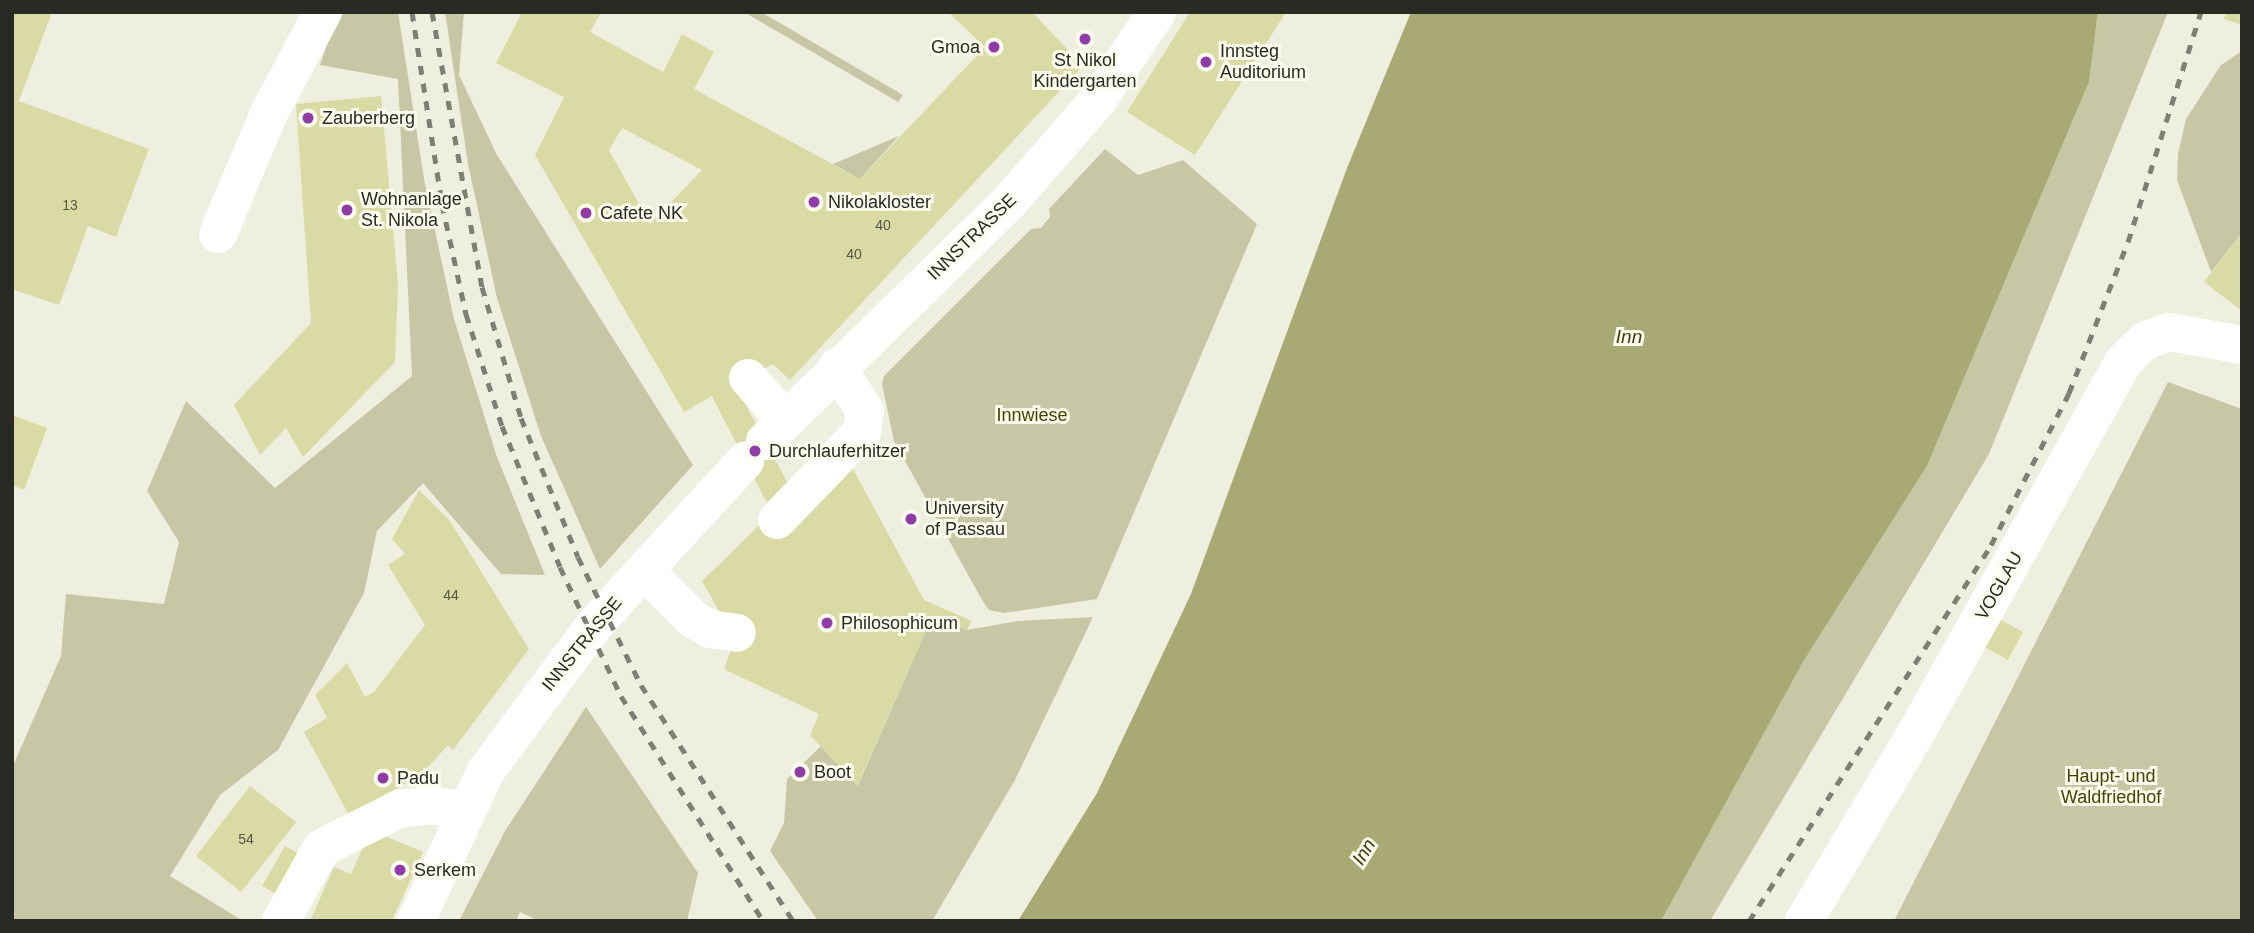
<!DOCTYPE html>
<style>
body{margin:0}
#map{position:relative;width:2254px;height:933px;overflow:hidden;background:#eeefdf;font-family:Arial,sans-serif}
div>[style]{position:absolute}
.green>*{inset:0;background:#c7c7a5}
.water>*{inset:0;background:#a9a974}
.building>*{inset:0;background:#dadba4}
.minor>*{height:38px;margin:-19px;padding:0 19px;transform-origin:19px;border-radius:19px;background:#fff}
.rail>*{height:5px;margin-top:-2.5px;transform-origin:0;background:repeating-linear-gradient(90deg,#7f8075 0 9px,transparent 0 18px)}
.dots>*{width:19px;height:19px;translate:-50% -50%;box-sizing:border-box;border:4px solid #fcfced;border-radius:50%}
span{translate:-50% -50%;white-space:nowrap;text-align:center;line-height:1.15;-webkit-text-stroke:6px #fcfced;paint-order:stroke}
.number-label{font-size:14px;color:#565644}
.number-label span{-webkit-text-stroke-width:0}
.poi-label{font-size:18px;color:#2a2a24}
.right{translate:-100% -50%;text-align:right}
.left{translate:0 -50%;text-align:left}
.street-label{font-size:18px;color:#2a2a24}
.park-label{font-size:18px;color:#454400}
.water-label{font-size:19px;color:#3b3b10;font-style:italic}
.frame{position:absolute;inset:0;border:14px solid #2a2a24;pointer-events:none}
</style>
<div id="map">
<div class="green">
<div style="clip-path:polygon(338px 12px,398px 12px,424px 179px,454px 319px,497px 457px,545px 575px,501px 574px,423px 483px,377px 531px,364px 593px,278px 750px,220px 795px,170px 876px,243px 921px,12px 921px,12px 768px,61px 656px,66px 594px,164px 604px,179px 542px,147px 491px,186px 401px,275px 488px,412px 376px,398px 79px,320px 65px)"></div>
<div style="clip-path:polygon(445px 12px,464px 12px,459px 75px,497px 155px,693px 465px,600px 569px,541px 436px,497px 298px,468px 164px)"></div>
<div style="clip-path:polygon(744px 12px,761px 12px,903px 95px,898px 102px)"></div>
<div style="clip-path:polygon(2098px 12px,2168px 12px,1989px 454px,1710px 921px,1661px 921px,1803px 662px,1927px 466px,2089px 82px)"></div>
<div style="clip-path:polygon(2242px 51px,2242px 233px,2211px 272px,2177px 180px,2178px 154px,2186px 119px,2221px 65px)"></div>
<div style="clip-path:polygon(899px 136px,860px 179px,833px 164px)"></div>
<div style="clip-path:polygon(1105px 149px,1138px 175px,1183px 160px,1257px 224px,1097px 599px,1004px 613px,989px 610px,982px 600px,894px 441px,882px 384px,884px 376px,1031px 229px,1041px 228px,1050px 217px,1049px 209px)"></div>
<div style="clip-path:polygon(2168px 382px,2242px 409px,2242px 921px,1894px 921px)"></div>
<div style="clip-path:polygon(933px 615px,967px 630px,1018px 621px,1093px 617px,1015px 780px,932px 921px,818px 921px,770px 851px,784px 823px,787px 779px,821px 746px,858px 785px)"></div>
<div style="clip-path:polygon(586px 707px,698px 873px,687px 921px,539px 921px,520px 912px,516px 921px,459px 921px,505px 831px)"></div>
</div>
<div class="water">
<div style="clip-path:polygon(1411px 12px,2098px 12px,2089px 82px,1927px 466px,1803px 662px,1661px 921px,1018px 921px,1097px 793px,1191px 594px,1347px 168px)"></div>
</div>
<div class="building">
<div style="clip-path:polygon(12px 12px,52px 12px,19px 101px,149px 149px,116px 237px,88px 226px,59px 305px,12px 289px)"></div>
<div style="clip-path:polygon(evenodd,522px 12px,601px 12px,590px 32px,663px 72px,682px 34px,714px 52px,694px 89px,860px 179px,985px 47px,948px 12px,1032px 12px,1083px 66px,790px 380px,773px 364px,735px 385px,801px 508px,848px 460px,924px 600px,972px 621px,967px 630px,933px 615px,857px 786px,810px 735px,819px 714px,724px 669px,735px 639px,702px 581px,772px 513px,712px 396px,684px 412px,535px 155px,564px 97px,496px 63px,522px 12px,622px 128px,702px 170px,650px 224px,609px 150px,622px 128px)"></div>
<div style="clip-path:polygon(1190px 12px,1286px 12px,1195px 155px,1127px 112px)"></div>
<div style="clip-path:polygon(2226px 12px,2242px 12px,2242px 25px,2224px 19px)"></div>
<div style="clip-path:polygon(381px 96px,398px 284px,395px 362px,303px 457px,286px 428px,260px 455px,234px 405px,311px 323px,296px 104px)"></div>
<div style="clip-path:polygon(2242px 233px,2242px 311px,2204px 282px)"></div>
<div style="clip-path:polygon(12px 415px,47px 428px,24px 490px,12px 485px)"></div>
<div style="clip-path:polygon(419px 490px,450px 521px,529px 649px,453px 750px,448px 745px,421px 775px,349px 815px,304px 732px,327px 718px,315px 695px,347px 663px,365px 697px,374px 692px,425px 625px,388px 565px,405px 554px,392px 539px)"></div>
<div style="clip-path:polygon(1996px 617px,2023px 632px,2008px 660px,1981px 645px)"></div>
<div style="clip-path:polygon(250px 786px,296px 822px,241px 892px,196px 856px)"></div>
<div style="clip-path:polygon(371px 830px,423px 852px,392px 921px,310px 921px,334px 867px,351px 874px)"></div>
<div style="clip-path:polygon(285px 846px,301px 855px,278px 895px,262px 886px)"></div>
</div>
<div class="minor">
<div style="left:218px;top:234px;width:131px;rotate:-67.1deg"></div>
<div style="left:269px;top:113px;width:115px;rotate:-61.9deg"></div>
<div style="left:748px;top:378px;width:56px;rotate:48.6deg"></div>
<div style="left:765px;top:441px;width:344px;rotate:-44.4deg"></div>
<div style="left:1011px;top:200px;width:133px;rotate:-49deg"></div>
<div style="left:1098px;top:100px;width:106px;rotate:-56.2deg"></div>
<div style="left:777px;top:520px;width:122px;rotate:-46deg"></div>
<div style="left:862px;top:432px;width:21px;rotate:-82deg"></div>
<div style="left:865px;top:411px;width:52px;rotate:-122.5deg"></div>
<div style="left:645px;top:571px;width:69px;rotate:45deg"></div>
<div style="left:694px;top:620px;width:18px;rotate:29deg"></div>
<div style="left:710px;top:629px;width:27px;rotate:8deg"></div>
<div style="left:281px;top:921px;width:82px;rotate:-60.9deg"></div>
<div style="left:321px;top:849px;width:16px;rotate:-30deg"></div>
<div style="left:335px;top:841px;width:72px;rotate:-26.6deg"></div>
<div style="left:399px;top:809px;width:32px;rotate:-7deg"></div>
<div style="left:431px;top:805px;width:36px;rotate:10deg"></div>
<div style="left:416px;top:921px;width:166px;rotate:-65deg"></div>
<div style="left:486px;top:771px;width:183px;rotate:-53.4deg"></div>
<div style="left:595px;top:624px;width:222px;rotate:-47.4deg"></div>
<div style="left:1804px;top:921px;width:217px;rotate:-59.2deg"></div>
<div style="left:1915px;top:735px;width:428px;rotate:-60.8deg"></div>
<div style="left:2124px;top:361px;width:30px;rotate:-44deg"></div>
<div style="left:2146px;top:340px;width:24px;rotate:-19deg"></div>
<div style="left:2169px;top:332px;width:74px;rotate:10.1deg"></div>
</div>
<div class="rail">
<div style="left:412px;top:12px;width:194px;rotate:81.1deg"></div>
<div style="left:442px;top:204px;width:113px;rotate:77.7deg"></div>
<div style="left:466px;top:314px;width:118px;rotate:72.2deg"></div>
<div style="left:502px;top:426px;width:152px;rotate:67.6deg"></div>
<div style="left:560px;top:567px;width:143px;rotate:64.7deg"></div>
<div style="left:621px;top:696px;width:266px;rotate:57.7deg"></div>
<div style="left:432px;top:12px;width:280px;rotate:79.7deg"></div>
<div style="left:482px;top:287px;width:137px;rotate:73.4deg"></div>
<div style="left:521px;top:418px;width:150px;rotate:67.7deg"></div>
<div style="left:578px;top:557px;width:143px;rotate:63.8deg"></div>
<div style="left:641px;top:685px;width:281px;rotate:57.2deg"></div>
<div style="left:1749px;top:921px;width:447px;rotate:-57.2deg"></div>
<div style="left:1991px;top:545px;width:171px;rotate:-62.8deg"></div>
<div style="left:2069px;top:393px;width:162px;rotate:-68.7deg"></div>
<div style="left:2128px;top:242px;width:241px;rotate:-72.4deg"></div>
</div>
<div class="dots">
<div style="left:1085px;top:39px;background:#913ba9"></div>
<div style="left:994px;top:47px;background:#913ba9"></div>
<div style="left:1206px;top:62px;background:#913ba9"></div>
<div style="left:308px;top:118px;background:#913ba9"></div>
<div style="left:814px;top:202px;background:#913ba9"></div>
<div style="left:347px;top:210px;background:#913ba9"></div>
<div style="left:586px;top:213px;background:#913ba9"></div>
<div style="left:755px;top:451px;background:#913ba9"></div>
<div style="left:911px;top:519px;background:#913ba9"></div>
<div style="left:827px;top:623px;background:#913ba9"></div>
<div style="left:800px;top:772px;background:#913ba9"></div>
<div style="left:383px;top:778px;background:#913ba9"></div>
<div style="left:400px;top:870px;background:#913ba9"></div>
</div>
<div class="number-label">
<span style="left:70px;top:205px">13</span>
<span style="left:883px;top:225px">40</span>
<span style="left:854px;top:254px">40</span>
<span style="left:451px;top:595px">44</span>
<span style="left:246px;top:839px">54</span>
</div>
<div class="poi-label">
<span class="right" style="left:980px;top:47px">Gmoa</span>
<span class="left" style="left:1220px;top:62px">Innsteg<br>Auditorium</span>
<span style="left:1085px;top:71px">St Nikol<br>Kindergarten</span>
<span class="left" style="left:322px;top:118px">Zauberberg</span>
<span class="left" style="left:361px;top:210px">Wohnanlage<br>St. Nikola</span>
<span class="left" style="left:828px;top:202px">Nikolakloster</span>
<span class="left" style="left:600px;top:213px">Cafete NK</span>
<span class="left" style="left:769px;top:451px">Durchlauferhitzer</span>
<span class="left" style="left:925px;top:519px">University<br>of Passau</span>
<span class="left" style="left:841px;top:623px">Philosophicum</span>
<span class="left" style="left:814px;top:772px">Boot</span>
<span class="left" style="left:397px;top:778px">Padu</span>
<span class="left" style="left:414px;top:870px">Serkem</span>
</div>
<div class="street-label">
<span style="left:972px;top:237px;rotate:-44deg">INNSTRASSE</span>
<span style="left:1999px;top:586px;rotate:-60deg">VOGLAU</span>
<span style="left:582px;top:644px;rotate:-51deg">INNSTRASSE</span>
</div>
<div class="park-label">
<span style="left:1032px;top:415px">Innwiese</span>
<span style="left:2111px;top:787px">Haupt- und<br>Waldfriedhof</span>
</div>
<div class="water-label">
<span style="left:1629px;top:337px">Inn</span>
<span style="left:1364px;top:852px;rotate:-58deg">Inn</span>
</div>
<div class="frame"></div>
</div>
